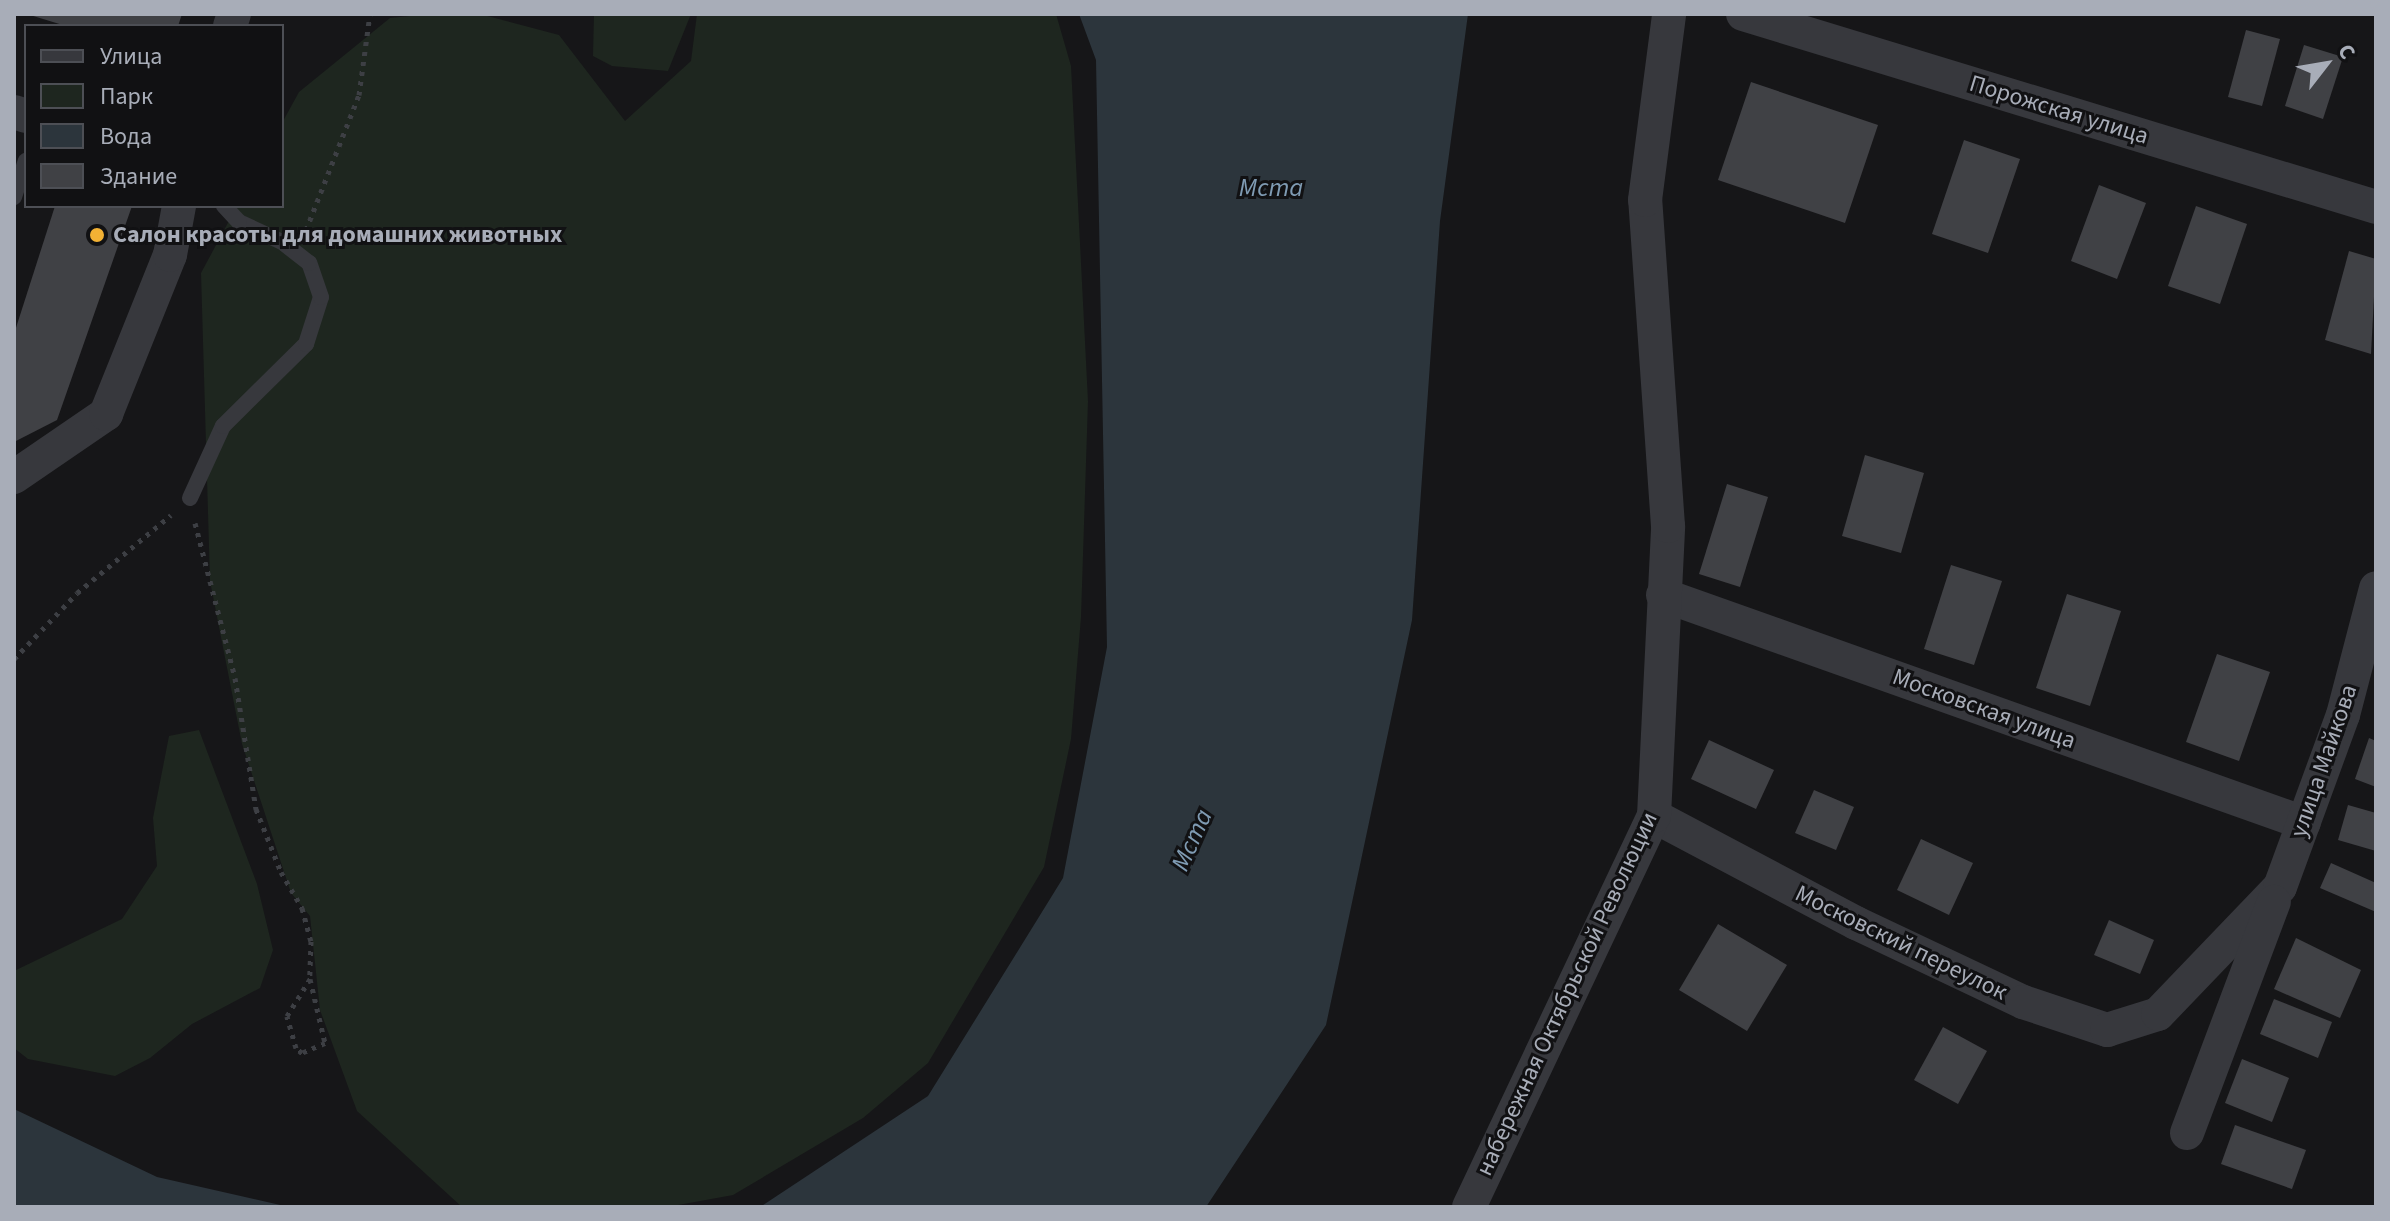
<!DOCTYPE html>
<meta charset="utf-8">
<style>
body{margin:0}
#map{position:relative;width:2390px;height:1221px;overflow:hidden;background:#161618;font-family:"Source Sans 3",sans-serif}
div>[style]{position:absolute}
.green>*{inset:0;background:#1e261f}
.water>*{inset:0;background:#2c353c}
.building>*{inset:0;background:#404145}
.path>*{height:5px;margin-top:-2.5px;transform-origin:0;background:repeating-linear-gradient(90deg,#3d3f44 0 4px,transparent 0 10px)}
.lane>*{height:16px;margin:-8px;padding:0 8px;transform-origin:8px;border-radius:8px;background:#37383d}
.street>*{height:34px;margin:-17px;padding:0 17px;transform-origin:17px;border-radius:17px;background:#37383d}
.dots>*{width:22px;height:22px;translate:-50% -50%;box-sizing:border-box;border:4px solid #111113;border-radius:50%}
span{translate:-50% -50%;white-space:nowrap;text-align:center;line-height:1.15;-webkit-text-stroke:6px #111113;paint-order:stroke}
.street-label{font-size:24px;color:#a8adb8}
.poi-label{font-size:24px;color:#a8adb8;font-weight:700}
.left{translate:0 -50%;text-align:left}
.water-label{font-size:26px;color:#7f9bb3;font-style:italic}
.frame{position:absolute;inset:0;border:16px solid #a8adb8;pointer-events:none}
.legend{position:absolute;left:24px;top:24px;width:260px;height:184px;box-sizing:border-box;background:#111113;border:2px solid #4d4f55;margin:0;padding:10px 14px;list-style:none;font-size:24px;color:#a8adb8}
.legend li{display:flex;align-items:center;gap:16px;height:40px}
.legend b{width:40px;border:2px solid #4d4f55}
.north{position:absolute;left:2286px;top:24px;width:80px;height:80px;-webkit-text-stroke:6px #111113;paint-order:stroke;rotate:59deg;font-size:22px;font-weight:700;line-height:32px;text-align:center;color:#a8adb8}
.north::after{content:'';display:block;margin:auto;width:28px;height:36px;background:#a8adb8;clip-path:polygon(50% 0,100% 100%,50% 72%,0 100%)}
</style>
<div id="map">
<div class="green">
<div style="clip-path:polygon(430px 14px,480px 14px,559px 35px,625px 121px,691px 61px,697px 14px,1056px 14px,1071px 66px,1088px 401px,1081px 617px,1071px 739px,1044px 867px,928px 1063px,863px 1118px,733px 1195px,667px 1207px,462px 1207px,357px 1111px,320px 1010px,310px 916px,291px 893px,242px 744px,210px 581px,201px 273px,237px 206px,282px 206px,282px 123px,299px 92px,390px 18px)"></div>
<div style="clip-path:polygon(594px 14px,691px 14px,668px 71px,612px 66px,593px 56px)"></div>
<div style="clip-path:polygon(199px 730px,257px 884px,273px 950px,260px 988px,192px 1024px,150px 1058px,115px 1076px,28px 1059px,14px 1048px,14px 971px,122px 919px,157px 866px,153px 818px,169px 736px)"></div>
</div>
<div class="water">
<div style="clip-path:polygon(1079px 14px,1468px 14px,1440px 221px,1412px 620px,1326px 1025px,1206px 1207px,760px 1207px,928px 1096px,1063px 878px,1107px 647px,1096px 60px)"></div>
<div style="clip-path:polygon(14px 1109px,157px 1177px,289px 1207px,14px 1207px)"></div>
</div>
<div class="building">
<div style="clip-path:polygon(182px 14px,178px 26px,66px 26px,30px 15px)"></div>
<div style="clip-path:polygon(2246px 30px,2280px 39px,2262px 106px,2228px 97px)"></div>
<div style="clip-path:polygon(2304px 45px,2343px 57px,2323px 119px,2285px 106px)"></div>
<div style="clip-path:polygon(1751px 82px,1878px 125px,1845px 223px,1718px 180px)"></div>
<div style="clip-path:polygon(1964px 140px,2020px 159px,1988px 253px,1932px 234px)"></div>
<div style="clip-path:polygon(2099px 185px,2146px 203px,2117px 279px,2071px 261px)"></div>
<div style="clip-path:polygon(55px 206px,132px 206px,57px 420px,14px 442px,14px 334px)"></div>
<div style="clip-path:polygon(2196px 206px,2247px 224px,2220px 304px,2168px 286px)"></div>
<div style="clip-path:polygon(2349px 251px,2376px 259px,2371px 354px,2325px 340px)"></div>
<div style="clip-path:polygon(1865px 455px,1924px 473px,1901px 553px,1842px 536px)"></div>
<div style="clip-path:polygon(1727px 484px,1768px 497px,1740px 587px,1699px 574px)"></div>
<div style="clip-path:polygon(1951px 565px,2002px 581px,1974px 665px,1924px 649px)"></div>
<div style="clip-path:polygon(2067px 594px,2121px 611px,2090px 706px,2036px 688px)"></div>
<div style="clip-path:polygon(2217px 654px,2270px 672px,2239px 761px,2186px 742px)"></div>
<div style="clip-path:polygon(2369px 738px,2376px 741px,2376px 787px,2355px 779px)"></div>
<div style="clip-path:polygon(1709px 740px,1774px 770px,1756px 809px,1691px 779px)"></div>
<div style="clip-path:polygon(1814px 790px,1854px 807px,1836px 850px,1795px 833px)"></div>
<div style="clip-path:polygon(2348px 805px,2376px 813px,2376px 851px,2338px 840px)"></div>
<div style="clip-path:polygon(1921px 839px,1973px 863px,1949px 915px,1897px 890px)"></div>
<div style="clip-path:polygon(2331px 863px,2376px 883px,2376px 912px,2320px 888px)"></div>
<div style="clip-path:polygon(2109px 920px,2154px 940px,2140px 974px,2094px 955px)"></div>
<div style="clip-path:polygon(1718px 924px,1787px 965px,1747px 1031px,1679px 990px)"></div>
<div style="clip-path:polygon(2296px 938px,2361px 970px,2340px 1018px,2274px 989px)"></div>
<div style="clip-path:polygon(2274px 999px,2332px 1022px,2318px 1058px,2260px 1034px)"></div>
<div style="clip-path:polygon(1943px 1027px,1987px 1051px,1958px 1104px,1914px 1080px)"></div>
<div style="clip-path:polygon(2242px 1059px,2289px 1078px,2272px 1122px,2225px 1103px)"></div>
<div style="clip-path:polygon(2235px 1125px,2306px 1150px,2292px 1189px,2221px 1164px)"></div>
</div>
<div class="path">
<div style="left:306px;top:230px;width:145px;rotate:-68.6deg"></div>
<div style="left:359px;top:95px;width:82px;rotate:-82.3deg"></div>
<div style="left:195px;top:523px;width:160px;rotate:75.5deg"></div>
<div style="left:235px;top:678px;width:133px;rotate:80.9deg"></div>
<div style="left:256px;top:809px;width:68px;rotate:68.4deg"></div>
<div style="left:281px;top:872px;width:42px;rotate:59.7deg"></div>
<div style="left:302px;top:908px;width:34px;rotate:75deg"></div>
<div style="left:311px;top:941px;width:38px;rotate:92deg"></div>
<div style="left:310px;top:979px;width:66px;rotate:76.8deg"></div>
<div style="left:325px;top:1043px;width:25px;rotate:157deg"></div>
<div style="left:302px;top:1053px;width:8px;rotate:-140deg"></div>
<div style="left:296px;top:1048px;width:33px;rotate:-106deg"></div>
<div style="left:287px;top:1016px;width:44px;rotate:-58.1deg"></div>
<div style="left:14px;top:659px;width:91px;rotate:-46.3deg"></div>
<div style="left:77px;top:593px;width:122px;rotate:-39.7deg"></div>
</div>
<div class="lane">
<div style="left:14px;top:197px;width:38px;rotate:-72deg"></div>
<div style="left:190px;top:498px;width:79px;rotate:-65.4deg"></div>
<div style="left:223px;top:426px;width:117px;rotate:-44.7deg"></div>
<div style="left:306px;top:344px;width:49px;rotate:-72.3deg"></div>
<div style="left:321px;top:297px;width:36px;rotate:-109deg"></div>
<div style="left:309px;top:263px;width:34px;rotate:-142deg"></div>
<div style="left:282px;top:242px;width:47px;rotate:-155.1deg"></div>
<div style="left:239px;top:222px;width:22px;rotate:-133deg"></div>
</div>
<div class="street">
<div style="left:1743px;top:14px;width:662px;rotate:16.96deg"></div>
<div style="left:230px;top:26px;width:13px;rotate:-72deg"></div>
<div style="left:14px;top:112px;width:13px;rotate:18deg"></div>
<div style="left:14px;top:477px;width:112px;rotate:-34.4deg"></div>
<div style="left:106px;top:414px;width:171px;rotate:-68.1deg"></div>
<div style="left:170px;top:255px;width:50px;rotate:-79.6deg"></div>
<div style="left:1663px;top:595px;width:680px;rotate:19.58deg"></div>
<div style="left:1654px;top:816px;width:229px;rotate:27.9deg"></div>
<div style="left:1856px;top:923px;width:185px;rotate:25.3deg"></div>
<div style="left:2023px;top:1002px;width:89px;rotate:18.4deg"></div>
<div style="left:2107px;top:1030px;width:53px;rotate:-17.4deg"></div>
<div style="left:2158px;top:1014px;width:176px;rotate:-46.2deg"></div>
<div style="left:2280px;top:887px;width:183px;rotate:-69.9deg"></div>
<div style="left:2343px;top:715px;width:131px;rotate:-75.4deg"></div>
<div style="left:2187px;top:1133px;width:247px;rotate:-69.4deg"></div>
<div style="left:1469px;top:1207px;width:433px;rotate:-64.7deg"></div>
<div style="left:1654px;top:816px;width:290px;rotate:-87.2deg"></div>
<div style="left:1668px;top:526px;width:327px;rotate:-94deg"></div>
<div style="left:1645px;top:200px;width:188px;rotate:-82.6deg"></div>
</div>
<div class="dots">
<div style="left:97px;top:235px;background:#f2b134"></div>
</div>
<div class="street-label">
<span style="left:2059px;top:110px;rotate:17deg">Порожская улица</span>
<span style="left:1984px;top:709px;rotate:20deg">Московская улица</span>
<span style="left:2324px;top:761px;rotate:-71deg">улица Майкова</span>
<span style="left:1901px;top:943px;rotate:26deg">Московский переулок</span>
<span style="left:1567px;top:994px;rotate:-65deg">набережная Октябрьской Революции</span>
</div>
<div class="poi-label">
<span class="left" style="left:113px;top:235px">Салон красоты для домашних животных</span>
</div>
<div class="water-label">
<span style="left:1271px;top:188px">Мста</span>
<span style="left:1192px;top:840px;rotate:-66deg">Мста</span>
</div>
<div class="frame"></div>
<ul class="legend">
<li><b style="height:10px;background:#37383d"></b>Улица</li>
<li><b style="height:22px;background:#1e261f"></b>Парк</li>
<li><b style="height:22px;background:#2c353c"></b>Вода</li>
<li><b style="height:22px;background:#404145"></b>Здание</li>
</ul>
<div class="north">С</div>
</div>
